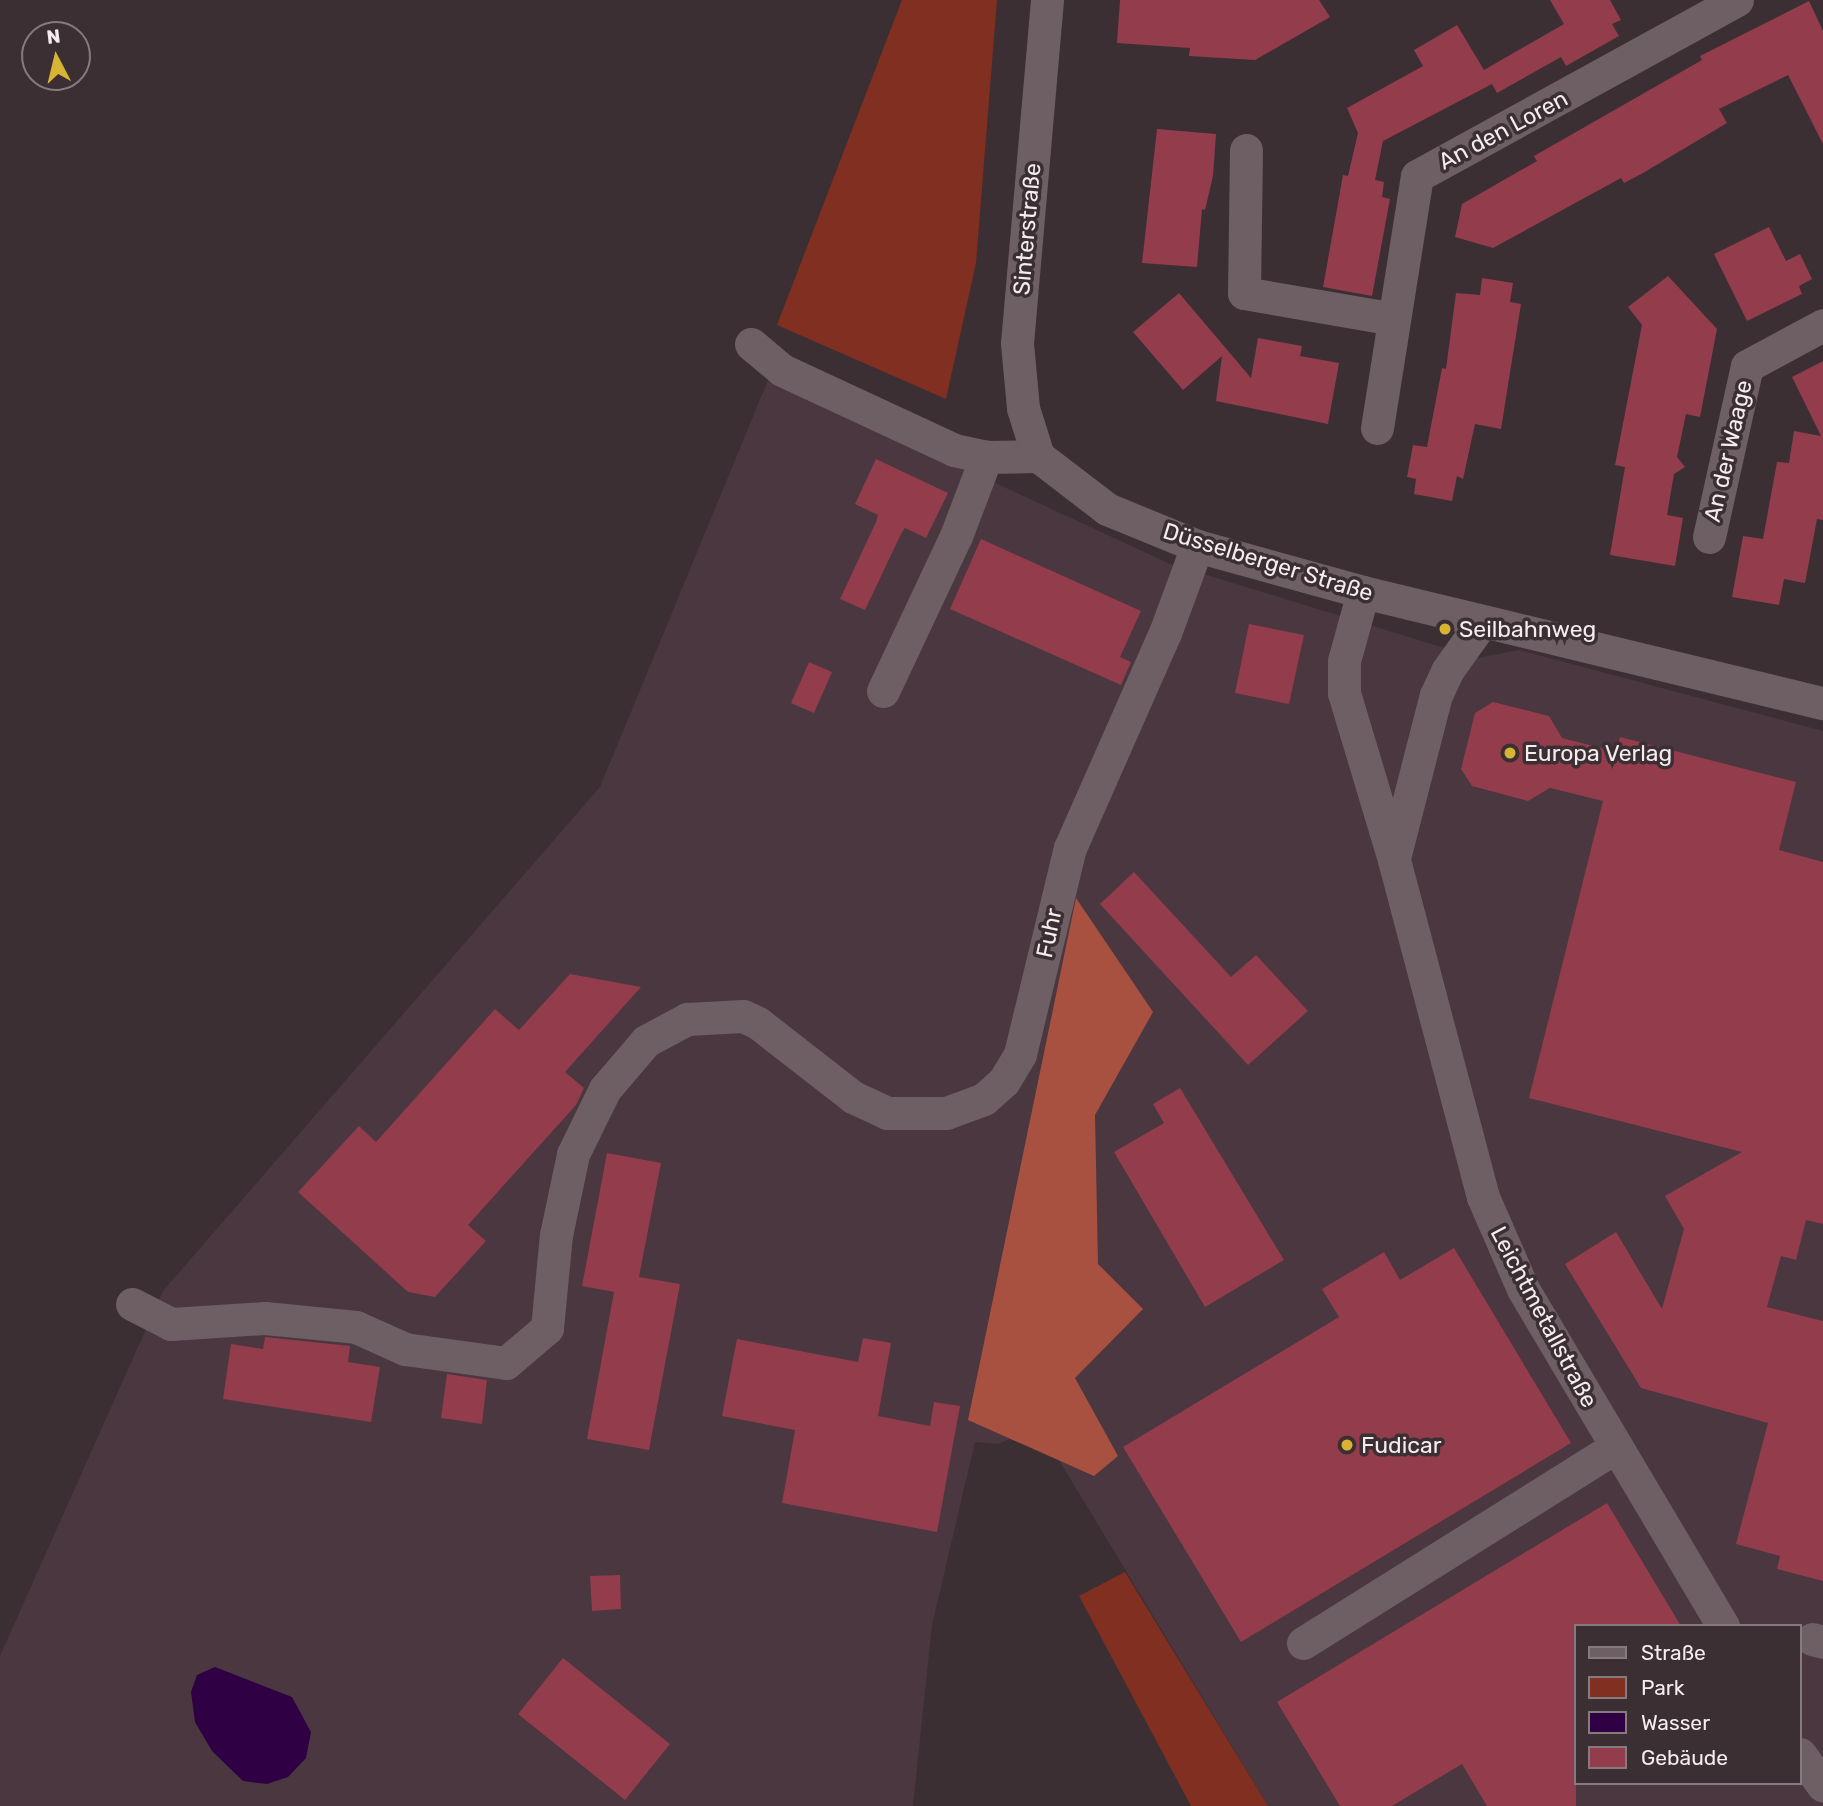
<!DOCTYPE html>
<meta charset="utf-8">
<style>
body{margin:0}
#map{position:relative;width:1823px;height:1806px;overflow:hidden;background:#3b2f34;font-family:Rubik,sans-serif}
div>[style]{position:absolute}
.built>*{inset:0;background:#4a373f}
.green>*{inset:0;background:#802f20}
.forest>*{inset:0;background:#a85140}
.water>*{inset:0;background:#2f0044}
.building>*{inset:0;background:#933c4b}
.minor>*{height:33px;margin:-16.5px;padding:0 16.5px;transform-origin:16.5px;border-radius:16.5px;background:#6d5f64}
.dots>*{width:19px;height:19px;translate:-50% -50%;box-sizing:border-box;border:4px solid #3b2f34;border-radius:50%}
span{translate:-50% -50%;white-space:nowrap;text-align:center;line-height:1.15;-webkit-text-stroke:7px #3b2f34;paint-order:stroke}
.street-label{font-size:23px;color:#f5ecf0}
.poi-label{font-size:23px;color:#f5ecf0}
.left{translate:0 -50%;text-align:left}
.legend{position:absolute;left:1574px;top:1624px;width:228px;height:161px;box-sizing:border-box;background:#3b2f34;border:2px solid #857b7f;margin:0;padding:9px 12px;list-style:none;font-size:21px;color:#f5ecf0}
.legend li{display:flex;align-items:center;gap:14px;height:35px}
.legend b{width:35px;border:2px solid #857b7f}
.north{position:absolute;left:21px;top:21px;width:70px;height:70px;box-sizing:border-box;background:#3b2f34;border:2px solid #857b7f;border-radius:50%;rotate:353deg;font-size:19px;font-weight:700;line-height:28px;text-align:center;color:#f5ecf0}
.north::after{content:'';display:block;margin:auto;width:24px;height:32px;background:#d7b434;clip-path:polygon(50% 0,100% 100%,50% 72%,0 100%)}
</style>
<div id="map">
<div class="built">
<div style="clip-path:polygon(evenodd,769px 378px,1168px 563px,1477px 658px,1519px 650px,1823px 731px,1823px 1806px,1268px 1806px,1039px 1427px,998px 1444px,975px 1442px,932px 1625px,913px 1806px,0 1806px,0 1656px,163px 1291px,600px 787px,769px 378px,1576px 1626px,1800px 1626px,1800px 1783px,1576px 1783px,1576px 1626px)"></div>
</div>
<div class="green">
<div style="clip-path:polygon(902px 0,997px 0,976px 263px,946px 399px,777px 325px)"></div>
<div style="clip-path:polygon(1125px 1572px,1268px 1806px,1191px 1806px,1079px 1596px)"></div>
</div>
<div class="forest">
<div style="clip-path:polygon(1076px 898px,1153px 1012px,1095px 1115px,1098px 1264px,1143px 1309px,1075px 1378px,1118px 1456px,1094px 1476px,968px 1420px)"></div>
</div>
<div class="water">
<div style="clip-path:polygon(215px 1667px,292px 1697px,311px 1732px,306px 1758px,288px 1777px,267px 1784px,243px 1781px,212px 1751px,195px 1722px,191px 1692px,197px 1675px)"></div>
</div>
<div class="building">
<div style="clip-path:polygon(1120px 0,1319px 0,1330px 17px,1255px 60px,1189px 56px,1190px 48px,1117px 43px)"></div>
<div style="clip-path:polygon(1550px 0,1610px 0,1621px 20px,1612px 24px,1619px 36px,1566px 66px,1561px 57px,1497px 93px,1492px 84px,1383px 141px,1375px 180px,1384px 182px,1382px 197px,1390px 199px,1372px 296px,1323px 287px,1343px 175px,1348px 176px,1358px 133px,1347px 108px,1423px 66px,1414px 50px,1457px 25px,1484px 70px,1564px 24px)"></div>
<div style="clip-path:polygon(1809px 1px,1823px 31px,1823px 144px,1788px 75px,1719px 109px,1727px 123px,1643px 173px,1624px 183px,1621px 178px,1493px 248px,1455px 237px,1462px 204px,1537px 161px,1534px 156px,1702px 60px,1700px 56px)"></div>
<div style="clip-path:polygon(1157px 129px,1216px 134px,1213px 176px,1205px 210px,1202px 209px,1197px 267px,1142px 263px)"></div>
<div style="clip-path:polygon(1769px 227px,1786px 261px,1800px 254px,1812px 279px,1799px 286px,1802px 294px,1747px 321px,1714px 254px)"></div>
<div style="clip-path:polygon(1668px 276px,1717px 329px,1700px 417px,1686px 414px,1677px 457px,1685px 467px,1674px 474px,1667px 515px,1683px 518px,1675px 566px,1610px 555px,1625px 467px,1615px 465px,1642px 325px,1628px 307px)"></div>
<div style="clip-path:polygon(1482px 278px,1513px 283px,1510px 302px,1521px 304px,1501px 429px,1475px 424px,1463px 479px,1457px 476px,1452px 501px,1414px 494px,1416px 479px,1407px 477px,1413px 445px,1427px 447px,1442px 368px,1446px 369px,1456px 293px,1480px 295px)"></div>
<div style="clip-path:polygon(1179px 293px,1251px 378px,1258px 338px,1302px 346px,1300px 356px,1339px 363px,1328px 424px,1216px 401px,1222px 356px,1183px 390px,1133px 332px)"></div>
<div style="clip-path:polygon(1823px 361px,1823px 520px,1817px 519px,1805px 583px,1784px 579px,1779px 605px,1732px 597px,1743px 536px,1763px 539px,1777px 462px,1789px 463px,1794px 431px,1821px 436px,1792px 377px)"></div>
<div style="clip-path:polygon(876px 459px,948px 493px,926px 538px,905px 528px,901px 534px,865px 610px,840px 599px,876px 522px,878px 515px,855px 504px)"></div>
<div style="clip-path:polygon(981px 539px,1141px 611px,1120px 657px,1131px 662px,1121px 685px,950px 609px)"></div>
<div style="clip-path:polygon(1249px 624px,1304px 635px,1289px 704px,1235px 693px)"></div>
<div style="clip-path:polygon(809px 662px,832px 672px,814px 713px,791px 703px)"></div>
<div style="clip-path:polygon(1493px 702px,1549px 716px,1562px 738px,1616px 752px,1620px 737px,1796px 782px,1779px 850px,1823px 862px,1823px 1224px,1806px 1220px,1796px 1260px,1781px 1256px,1767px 1307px,1823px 1321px,1823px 1581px,1777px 1569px,1780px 1556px,1736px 1544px,1768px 1423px,1641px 1388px,1565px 1264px,1616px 1232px,1662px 1309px,1684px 1229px,1665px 1196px,1742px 1152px,1529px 1098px,1603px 801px,1550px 788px,1528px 801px,1472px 786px,1461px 769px,1475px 713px)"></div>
<div style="clip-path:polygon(1134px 872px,1231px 977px,1256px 955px,1308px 1011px,1248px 1065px,1100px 904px)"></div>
<div style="clip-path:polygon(570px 974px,641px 987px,565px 1072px,584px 1088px,576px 1105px,468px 1225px,486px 1241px,435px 1297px,408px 1292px,298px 1192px,359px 1126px,376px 1142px,495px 1009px,519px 1030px)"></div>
<div style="clip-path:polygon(1180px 1088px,1284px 1260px,1205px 1307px,1114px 1152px,1164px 1123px,1153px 1104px)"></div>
<div style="clip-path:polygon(607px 1153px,661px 1163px,639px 1277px,680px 1284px,649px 1450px,587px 1439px,614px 1292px,582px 1286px)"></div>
<div style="clip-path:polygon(1454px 1248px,1571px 1443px,1241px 1642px,1123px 1447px,1339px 1317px,1322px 1289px,1384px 1252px,1400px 1280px)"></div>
<div style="clip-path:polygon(265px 1337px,350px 1346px,348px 1362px,380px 1367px,371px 1422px,223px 1399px,231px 1344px,263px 1349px)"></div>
<div style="clip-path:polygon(863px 1338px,891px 1343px,878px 1416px,930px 1426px,934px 1402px,960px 1406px,937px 1532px,782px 1503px,795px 1430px,722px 1416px,737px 1339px,858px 1362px)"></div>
<div style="clip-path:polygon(447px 1374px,487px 1380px,482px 1424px,441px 1418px)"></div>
<div style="clip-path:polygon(1607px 1503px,1681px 1626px,1576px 1626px,1576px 1806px,1487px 1806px,1462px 1764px,1392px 1806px,1340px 1806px,1277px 1702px)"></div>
<div style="clip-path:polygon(620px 1575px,621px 1609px,592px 1611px,590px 1576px)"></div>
<div style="clip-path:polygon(563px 1658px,670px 1744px,625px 1800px,518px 1714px)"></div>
</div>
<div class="minor">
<div style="left:1246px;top:150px;width:143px;rotate:90.8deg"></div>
<div style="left:1244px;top:293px;width:152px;rotate:9.8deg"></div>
<div style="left:751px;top:344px;width:40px;rotate:40deg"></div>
<div style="left:782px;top:370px;width:190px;rotate:24.9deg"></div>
<div style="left:954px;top:450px;width:33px;rotate:12deg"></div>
<div style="left:986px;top:457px;width:52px;rotate:-1.1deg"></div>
<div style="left:1038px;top:456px;width:87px;rotate:37.5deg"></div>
<div style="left:1107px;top:509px;width:97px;rotate:22.3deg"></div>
<div style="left:1197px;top:546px;width:172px;rotate:15.5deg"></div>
<div style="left:1363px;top:592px;width:473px;rotate:13.6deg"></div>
<div style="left:1377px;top:428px;width:255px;rotate:-81deg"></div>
<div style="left:1417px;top:176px;width:365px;rotate:-28.8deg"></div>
<div style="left:1038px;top:456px;width:50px;rotate:-107.4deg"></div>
<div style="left:1023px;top:408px;width:65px;rotate:-95.3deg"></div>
<div style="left:1017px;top:343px;width:344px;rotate:-85deg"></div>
<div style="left:1709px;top:537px;width:175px;rotate:-77.5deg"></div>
<div style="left:1747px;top:366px;width:86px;rotate:-28.3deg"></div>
<div style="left:1363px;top:592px;width:72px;rotate:105.4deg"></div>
<div style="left:1344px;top:661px;width:32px;rotate:90deg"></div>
<div style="left:1344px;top:693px;width:174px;rotate:73.3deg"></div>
<div style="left:1394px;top:860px;width:349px;rotate:75.2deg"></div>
<div style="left:1483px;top:1197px;width:100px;rotate:66.5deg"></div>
<div style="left:1523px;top:1289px;width:392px;rotate:59.3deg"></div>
<div style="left:883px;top:691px;width:171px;rotate:-64.8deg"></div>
<div style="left:956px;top:536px;width:85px;rotate:-69.2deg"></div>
<div style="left:1394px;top:858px;width:168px;rotate:-75.6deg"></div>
<div style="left:1436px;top:695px;width:26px;rotate:-65deg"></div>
<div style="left:1447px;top:671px;width:60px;rotate:-54.5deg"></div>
<div style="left:132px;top:1304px;width:44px;rotate:27.1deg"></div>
<div style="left:171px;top:1324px;width:94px;rotate:-3.7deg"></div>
<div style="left:265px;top:1318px;width:91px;rotate:5.6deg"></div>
<div style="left:356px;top:1327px;width:54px;rotate:24.2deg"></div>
<div style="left:405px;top:1349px;width:102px;rotate:7.9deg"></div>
<div style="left:506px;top:1363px;width:54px;rotate:-40.5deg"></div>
<div style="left:547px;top:1328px;width:93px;rotate:-84.5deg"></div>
<div style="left:556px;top:1235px;width:83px;rotate:-78.1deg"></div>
<div style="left:573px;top:1154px;width:72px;rotate:-63.8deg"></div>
<div style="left:605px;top:1089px;width:63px;rotate:-49.5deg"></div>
<div style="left:646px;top:1041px;width:47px;rotate:-28.2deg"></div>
<div style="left:687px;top:1019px;width:56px;rotate:-3.1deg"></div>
<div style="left:743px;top:1016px;width:17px;rotate:25deg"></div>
<div style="left:758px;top:1023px;width:120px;rotate:37.9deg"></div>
<div style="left:853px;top:1097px;width:38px;rotate:25deg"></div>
<div style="left:887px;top:1113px;width:59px"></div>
<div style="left:946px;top:1113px;width:40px;rotate:-20.2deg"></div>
<div style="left:984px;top:1099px;width:27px;rotate:-42deg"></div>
<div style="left:1004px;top:1081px;width:31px;rotate:-59deg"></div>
<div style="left:1020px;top:1054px;width:212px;rotate:-76.4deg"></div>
<div style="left:1070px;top:848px;width:235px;rotate:-66.2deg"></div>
<div style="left:1165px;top:633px;width:93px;rotate:-69.8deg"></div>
<div style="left:1812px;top:1639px;width:11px;rotate:15deg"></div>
<div style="left:1303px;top:1643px;width:368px;rotate:-32.1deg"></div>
<div style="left:1800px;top:1754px;width:39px;rotate:54deg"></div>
</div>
<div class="dots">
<div style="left:1445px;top:629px;background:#d7b434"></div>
<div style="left:1510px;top:753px;background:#d7b434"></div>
<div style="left:1347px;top:1445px;background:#d7b434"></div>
</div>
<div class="street-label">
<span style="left:1503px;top:130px;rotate:-28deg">An den Loren</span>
<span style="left:1027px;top:229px;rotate:-85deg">Sinterstraße</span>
<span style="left:1728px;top:451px;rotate:-77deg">An der Waage</span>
<span style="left:1268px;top:562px;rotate:17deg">Düsselberger Straße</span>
<span style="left:1049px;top:933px;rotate:-78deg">Fuhr</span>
<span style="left:1544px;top:1317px;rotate:62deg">Leichtmetallstraße</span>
</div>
<div class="poi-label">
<span class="left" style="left:1459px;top:629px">Seilbahnweg</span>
<span class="left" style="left:1524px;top:753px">Europa Verlag</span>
<span class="left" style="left:1361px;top:1445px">Fudicar</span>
</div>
<ul class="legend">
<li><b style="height:9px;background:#6d5f64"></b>Straße</li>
<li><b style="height:19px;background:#802f20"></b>Park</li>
<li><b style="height:19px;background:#2f0044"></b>Wasser</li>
<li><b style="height:19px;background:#933c4b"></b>Gebäude</li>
</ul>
<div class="north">N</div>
</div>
